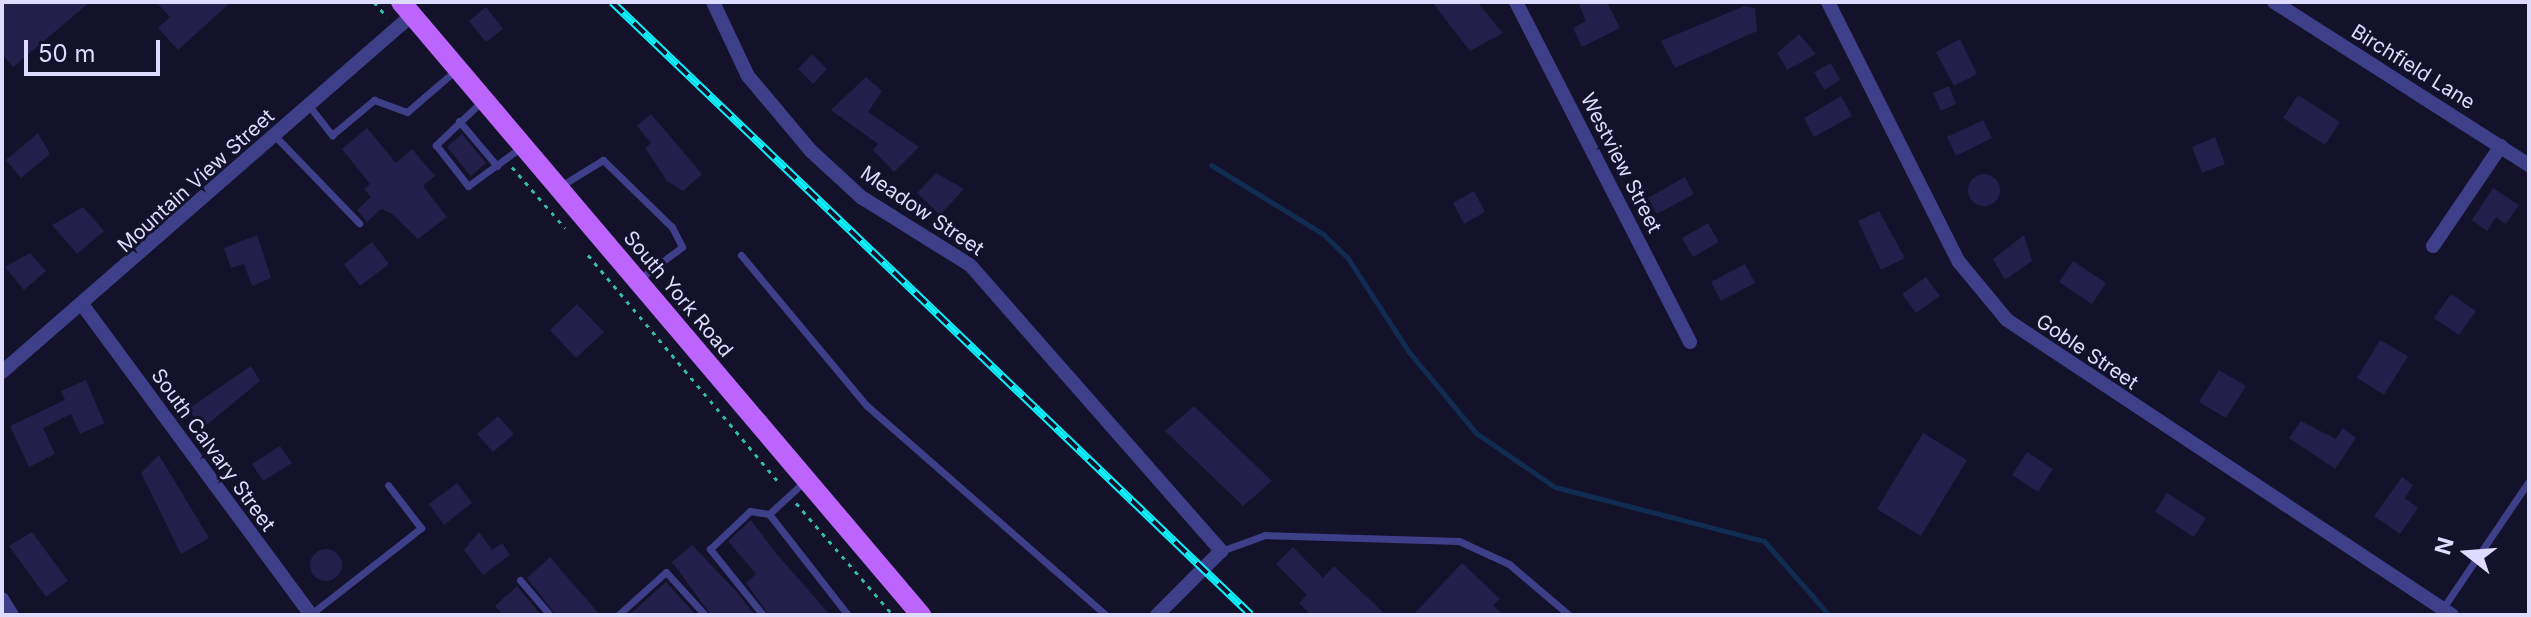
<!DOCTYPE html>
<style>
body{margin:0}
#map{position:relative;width:2531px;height:617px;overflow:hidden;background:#14112b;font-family:Inter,sans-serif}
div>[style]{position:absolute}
.stream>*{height:5px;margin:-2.5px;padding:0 2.5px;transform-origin:2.5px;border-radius:2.5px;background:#102c50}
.building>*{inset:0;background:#241e4b}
.round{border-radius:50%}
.path>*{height:3px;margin-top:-1.5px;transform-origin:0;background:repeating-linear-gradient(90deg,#33bbab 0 4px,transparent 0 10px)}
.lane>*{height:7px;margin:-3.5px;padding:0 3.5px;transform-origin:3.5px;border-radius:3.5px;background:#3e3f89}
.street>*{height:14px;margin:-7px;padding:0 7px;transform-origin:7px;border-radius:7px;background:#3e3f89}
.primary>*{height:20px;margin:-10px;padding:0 10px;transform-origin:10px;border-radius:10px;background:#bb65fc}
.rail>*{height:8px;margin-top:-4px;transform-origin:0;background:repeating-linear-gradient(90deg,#14112b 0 15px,#0cf0fb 0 30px);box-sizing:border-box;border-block:2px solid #0cf0fb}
span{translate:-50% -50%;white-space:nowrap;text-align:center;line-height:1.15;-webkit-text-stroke:6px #14112b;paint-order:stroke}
.street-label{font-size:20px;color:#dedcfe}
.frame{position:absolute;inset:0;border:4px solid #dedcfe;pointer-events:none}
.north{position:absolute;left:2427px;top:513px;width:80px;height:80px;-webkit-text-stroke:6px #14112b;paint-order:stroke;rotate:287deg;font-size:22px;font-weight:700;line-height:32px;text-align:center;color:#dedcfe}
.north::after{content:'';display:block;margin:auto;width:28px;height:36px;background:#dedcfe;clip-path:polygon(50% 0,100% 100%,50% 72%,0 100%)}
.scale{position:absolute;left:24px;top:40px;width:136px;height:36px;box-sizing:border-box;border:4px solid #dedcfe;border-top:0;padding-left:10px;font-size:24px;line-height:28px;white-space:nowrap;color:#dedcfe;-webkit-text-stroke:6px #14112b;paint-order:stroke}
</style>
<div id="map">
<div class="stream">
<div style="left:1211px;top:165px;width:132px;rotate:31.6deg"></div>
<div style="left:1323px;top:234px;width:33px;rotate:44deg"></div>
<div style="left:1347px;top:257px;width:113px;rotate:56.9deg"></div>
<div style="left:1409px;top:352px;width:105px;rotate:50.4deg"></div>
<div style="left:1476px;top:433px;width:96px;rotate:34.4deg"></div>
<div style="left:1555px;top:487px;width:216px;rotate:14.5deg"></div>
<div style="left:1764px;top:541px;width:98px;rotate:48.7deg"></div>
</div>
<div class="building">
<div style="clip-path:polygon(2px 2px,90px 2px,13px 67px,2px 54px)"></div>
<div style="clip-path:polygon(156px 2px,231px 2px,178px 50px,158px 28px,170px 17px)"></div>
<div style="clip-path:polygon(1432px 2px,1477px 2px,1503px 33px,1470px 51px)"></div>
<div style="clip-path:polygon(1578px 2px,1607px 2px,1620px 28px,1582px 47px,1573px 28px,1586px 21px)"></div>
<div style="clip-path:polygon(1744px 6px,1755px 8px,1757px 31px,1675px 68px,1661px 41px)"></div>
<div style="clip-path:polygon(486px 7px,503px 29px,486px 42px,469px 21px)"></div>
<div style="clip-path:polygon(1799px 34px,1816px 54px,1787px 70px,1777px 53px)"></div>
<div style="clip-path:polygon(1960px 39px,1977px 74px,1954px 86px,1936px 52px)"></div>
<div style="clip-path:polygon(812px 54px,827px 69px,813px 84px,798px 69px)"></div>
<div style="clip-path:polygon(1831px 63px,1840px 80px,1824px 90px,1814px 72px)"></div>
<div style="clip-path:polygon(866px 77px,882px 91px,868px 112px,919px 147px,894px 172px,873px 150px,878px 144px,831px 110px)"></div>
<div style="clip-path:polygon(1949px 86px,1956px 104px,1941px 111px,1933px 93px)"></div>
<div style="clip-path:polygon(2298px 95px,2340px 122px,2325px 145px,2283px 118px)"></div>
<div style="clip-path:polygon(1841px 96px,1852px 116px,1814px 137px,1804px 118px)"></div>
<div style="clip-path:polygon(651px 114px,702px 174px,683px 191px,667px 181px,645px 148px,651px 143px,637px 126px)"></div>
<div style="clip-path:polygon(1983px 120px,1992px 138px,1956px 156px,1947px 137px)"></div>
<div style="clip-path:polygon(367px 128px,396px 163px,412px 149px,435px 176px,423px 186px,447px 217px,418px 239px,391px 213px,381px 209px,367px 222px,357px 210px,371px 197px,364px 189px,370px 184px,342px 149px)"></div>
<div style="clip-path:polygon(38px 133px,50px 154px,21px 178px,6px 160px)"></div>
<div style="clip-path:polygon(462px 134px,486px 163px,471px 176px,447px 147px)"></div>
<div style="clip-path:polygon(2215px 137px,2225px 164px,2202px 173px,2192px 147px)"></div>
<div style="clip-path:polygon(936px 173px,964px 189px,940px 215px,917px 193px)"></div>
<div class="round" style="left:1968px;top:174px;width:32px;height:32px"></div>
<div style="clip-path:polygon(1685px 177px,1694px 194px,1657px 214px,1648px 198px)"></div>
<div style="clip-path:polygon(2493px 188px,2519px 205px,2506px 224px,2496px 217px,2487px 231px,2472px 220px)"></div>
<div style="clip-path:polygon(1474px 191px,1485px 212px,1464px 224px,1453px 203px)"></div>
<div style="clip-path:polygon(83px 207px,104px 231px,77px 254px,52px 225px)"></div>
<div style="clip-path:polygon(1879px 211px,1905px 258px,1881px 270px,1858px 221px)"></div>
<div style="clip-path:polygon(1708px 223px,1719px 242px,1693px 257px,1682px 238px)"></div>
<div style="clip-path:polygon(257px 235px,271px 278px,252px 286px,244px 264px,231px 268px,224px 248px)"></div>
<div style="clip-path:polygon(2024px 235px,2032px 261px,2005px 280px,1993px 259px)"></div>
<div style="clip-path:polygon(372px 242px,389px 264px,360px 286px,344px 264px)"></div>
<div style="clip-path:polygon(30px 253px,46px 271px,24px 290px,5px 267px)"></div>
<div style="clip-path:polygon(2073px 261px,2106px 283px,2092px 304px,2059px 282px)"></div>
<div style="clip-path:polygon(1745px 264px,1755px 283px,1721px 301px,1711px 282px)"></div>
<div style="clip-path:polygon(1926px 277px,1940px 296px,1916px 313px,1902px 294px)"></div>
<div style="clip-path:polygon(2451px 294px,2476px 311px,2459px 335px,2434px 318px)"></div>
<div style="clip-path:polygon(577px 304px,604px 332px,576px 358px,550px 330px)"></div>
<div style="clip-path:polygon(2380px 340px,2408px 356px,2384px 395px,2357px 378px)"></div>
<div style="clip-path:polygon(251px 366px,260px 381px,203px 428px,188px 409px)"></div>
<div style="clip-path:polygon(2219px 370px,2246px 386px,2226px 418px,2199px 402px)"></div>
<div style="clip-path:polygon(86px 380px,104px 423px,80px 434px,71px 414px,43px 428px,55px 454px,29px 467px,10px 426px,65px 400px,61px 391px)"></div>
<div style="clip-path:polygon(1194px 406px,1272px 481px,1243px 506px,1165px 431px)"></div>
<div style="clip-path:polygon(498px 416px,514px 434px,493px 452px,477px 434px)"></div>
<div style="clip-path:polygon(2301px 421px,2336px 439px,2343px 428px,2356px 438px,2335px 469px,2289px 438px)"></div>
<div style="clip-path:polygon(1923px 433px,1967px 460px,1921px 536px,1877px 509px)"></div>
<div style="clip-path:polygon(280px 446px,292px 463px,263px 481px,252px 464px)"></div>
<div style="clip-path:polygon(2027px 452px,2053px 469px,2038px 492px,2012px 475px)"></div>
<div style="clip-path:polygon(159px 455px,209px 538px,181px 554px,141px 473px)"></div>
<div style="clip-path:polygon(2402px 477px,2413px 485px,2405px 498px,2418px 508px,2400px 534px,2374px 516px)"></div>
<div style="clip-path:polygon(457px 483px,472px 503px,444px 525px,429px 504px)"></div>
<div style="clip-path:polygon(2167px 493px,2206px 518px,2194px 537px,2155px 512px)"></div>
<div style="clip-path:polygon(751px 520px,774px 551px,830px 615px,769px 615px,746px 583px,756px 574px,728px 541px)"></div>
<div style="clip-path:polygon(32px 532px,68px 581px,46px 597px,9px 546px)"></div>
<div style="clip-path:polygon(479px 532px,492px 550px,502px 543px,510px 555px,483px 575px,464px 550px)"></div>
<div style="clip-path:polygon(692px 545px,736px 591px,755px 615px,711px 615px,672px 562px)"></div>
<div style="clip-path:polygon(1293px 547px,1323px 578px,1334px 566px,1386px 615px,1311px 615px,1299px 603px,1307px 595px,1276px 564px)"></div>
<div class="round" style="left:310px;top:549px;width:32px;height:32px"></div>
<div style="clip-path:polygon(550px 557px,600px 615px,556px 615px,527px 578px)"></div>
<div style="clip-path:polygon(1462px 563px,1500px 599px,1493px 605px,1503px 615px,1413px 615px)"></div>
<div style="clip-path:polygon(666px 582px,696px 615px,629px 615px)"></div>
<div style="clip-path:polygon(517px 586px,541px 615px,503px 615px,495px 606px)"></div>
</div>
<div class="path">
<div style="left:374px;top:2px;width:20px;rotate:49deg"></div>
<div style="left:512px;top:167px;width:81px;rotate:49deg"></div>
<div style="left:588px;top:255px;width:300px;rotate:50deg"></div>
<div style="left:796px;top:503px;width:148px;rotate:49.1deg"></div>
</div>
<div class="lane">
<div style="left:482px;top:101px;width:64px;rotate:136.3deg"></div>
<div style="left:436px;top:145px;width:52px;rotate:52deg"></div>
<div style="left:468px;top:186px;width:64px;rotate:-36.2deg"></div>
<div style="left:310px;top:107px;width:36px;rotate:52deg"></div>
<div style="left:332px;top:135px;width:55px;rotate:-39.8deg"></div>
<div style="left:374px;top:100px;width:35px;rotate:20deg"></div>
<div style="left:407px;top:112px;width:65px;rotate:-40.6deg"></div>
<div style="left:459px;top:121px;width:59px;rotate:49.8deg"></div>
<div style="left:276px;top:137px;width:120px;rotate:46deg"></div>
<div style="left:559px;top:187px;width:52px;rotate:-31.5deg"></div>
<div style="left:603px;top:160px;width:96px;rotate:44.2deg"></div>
<div style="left:672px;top:227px;width:22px;rotate:63deg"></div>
<div style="left:682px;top:247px;width:55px;rotate:143.1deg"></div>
<div style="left:741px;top:255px;width:195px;rotate:50.2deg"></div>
<div style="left:866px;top:405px;width:319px;rotate:41.2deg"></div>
<div style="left:805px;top:481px;width:49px;rotate:137.5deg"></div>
<div style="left:769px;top:514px;width:128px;rotate:52deg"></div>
<div style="left:1221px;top:551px;width:47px;rotate:-20deg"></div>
<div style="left:1265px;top:535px;width:194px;rotate:1.8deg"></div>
<div style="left:1459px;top:541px;width:55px;rotate:24.7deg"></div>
<div style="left:1509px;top:564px;width:79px;rotate:40.4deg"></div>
<div style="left:520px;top:580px;width:46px;rotate:49.4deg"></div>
<div style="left:2443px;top:608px;width:153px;rotate:-55.9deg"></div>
<div style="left:311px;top:614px;width:140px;rotate:-38deg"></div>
<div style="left:421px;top:528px;width:54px;rotate:-127.5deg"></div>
<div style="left:618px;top:615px;width:64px;rotate:-41.9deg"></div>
<div style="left:666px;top:572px;width:58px;rotate:47.8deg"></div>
<div style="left:763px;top:615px;width:85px;rotate:-128.8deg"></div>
<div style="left:710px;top:549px;width:55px;rotate:-43.5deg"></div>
<div style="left:750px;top:511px;width:19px;rotate:9deg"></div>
</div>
<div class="street">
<div style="left:713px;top:2px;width:82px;rotate:64.7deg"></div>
<div style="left:748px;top:76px;width:98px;rotate:50deg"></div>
<div style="left:811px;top:151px;width:68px;rotate:42.6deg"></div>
<div style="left:861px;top:197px;width:128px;rotate:32deg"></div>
<div style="left:970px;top:265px;width:381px;rotate:48.7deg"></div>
<div style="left:1221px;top:551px;width:91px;rotate:135deg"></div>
<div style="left:1516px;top:2px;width:382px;rotate:62.9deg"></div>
<div style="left:1828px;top:2px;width:291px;rotate:63.3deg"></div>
<div style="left:1959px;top:262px;width:75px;rotate:50.4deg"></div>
<div style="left:2007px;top:320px;width:534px;rotate:33.54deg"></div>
<div style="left:2274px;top:2px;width:303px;rotate:32.6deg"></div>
<div style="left:2433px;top:246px;width:121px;rotate:-55.8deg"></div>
<div style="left:84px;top:307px;width:383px;rotate:53.6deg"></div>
<div style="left:2px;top:372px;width:544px;rotate:-41.05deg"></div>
<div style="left:2px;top:599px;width:19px;rotate:58deg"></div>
</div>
<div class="primary">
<div style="left:401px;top:2px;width:804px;rotate:49.69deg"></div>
</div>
<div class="rail">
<div style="left:612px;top:2px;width:885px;rotate:43.81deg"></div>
</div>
<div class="street-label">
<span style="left:2413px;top:67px;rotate:32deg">Birchfield Lane</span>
<span style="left:1621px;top:163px;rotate:63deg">Westview Street</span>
<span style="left:196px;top:181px;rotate:-42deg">Mountain View Street</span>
<span style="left:922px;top:211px;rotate:34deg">Meadow Street</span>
<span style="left:678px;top:294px;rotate:50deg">South York Road</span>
<span style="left:2087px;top:352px;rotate:34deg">Goble Street</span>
<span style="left:213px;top:450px;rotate:54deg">South Calvary Street</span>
</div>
<div class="frame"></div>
<div class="north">N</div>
<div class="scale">50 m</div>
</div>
